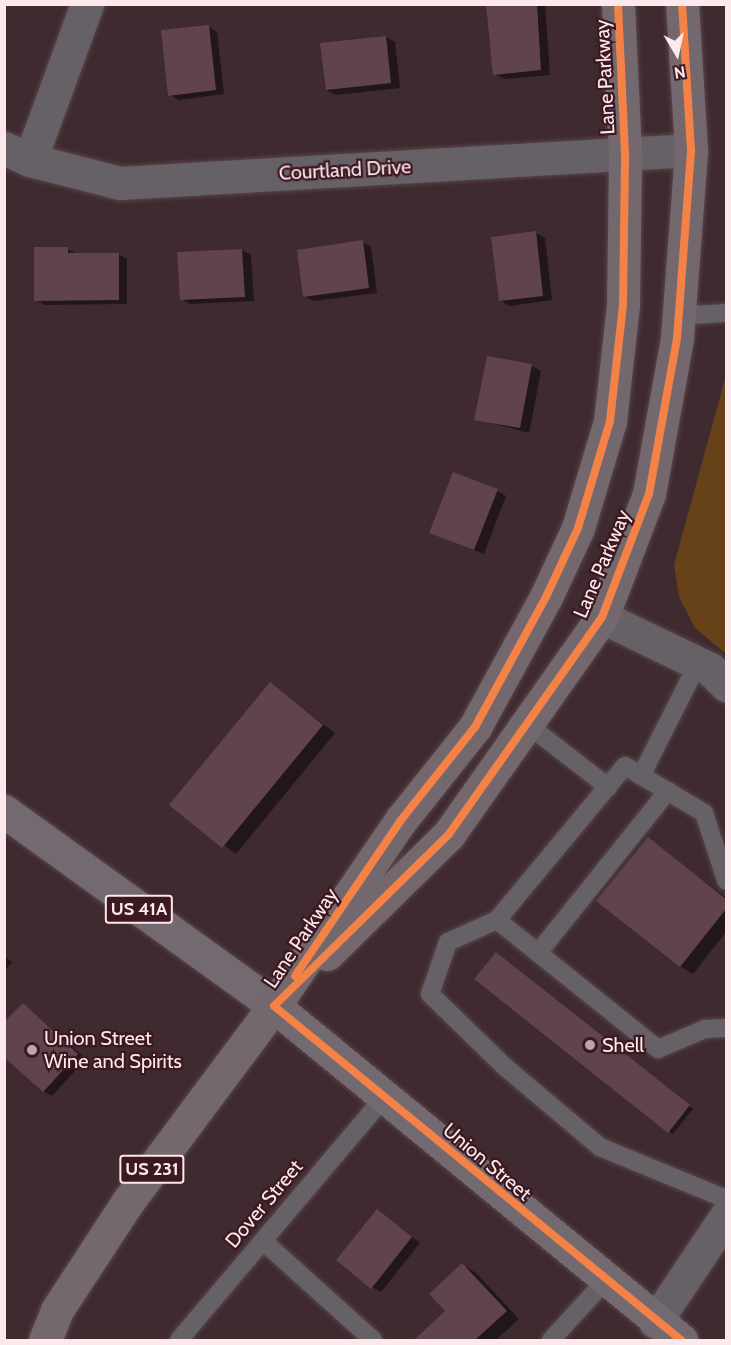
<!DOCTYPE html>
<style>
body{margin:0}
#map{position:relative;width:731px;height:1345px;overflow:hidden;background:#3f2a2f;font-family:Cabin,sans-serif}
div>[style]{position:absolute}
.green>*{inset:0;background:#674118}
.shadow>*{inset:0;background:#0007}
.building>*{inset:0;background:#61434d}
.roads{filter:drop-shadow(0 0 2px #58464a) drop-shadow(0 0 2px #58464a)}
.service>*{height:18px;margin:-9px;padding:0 9px;transform-origin:9px;border-radius:9px;background:#666166}
.minor>*{height:33px;margin:-16.5px;padding:0 16.5px;transform-origin:16.5px;border-radius:16.5px;background:#666166}
.primary>*{height:33px;margin:-16.5px;padding:0 16.5px;transform-origin:16.5px;border-radius:16.5px;background:#726a70}
.trunk>*{height:33px;margin:-16.5px;padding:0 16.5px;transform-origin:16.5px;border-radius:16.5px;background:#72686e}
.cycleway>*{height:8px;margin:-4px;padding:0 4px;transform-origin:4px;border-radius:4px;background:#f48246}
.dots>*{width:16px;height:16px;translate:-50% -50%;box-sizing:border-box;border:3px solid #3c1821;border-radius:50%}
span{translate:-50% -50%;white-space:nowrap;text-align:center;line-height:1.15;-webkit-text-stroke:4.5px #3c1821;paint-order:stroke}
.shield-label span{padding:2px 4px;background:#3c1821;border:2px solid;border-radius:4px;-webkit-text-stroke-width:0}
.shield-label{font-size:18px;color:#fde8eb;font-weight:700}
.street-label{font-size:20px;color:#fde8eb}
.poi-label{font-size:20px;color:#fde8eb}
.left{translate:0 -50%;text-align:left}
.frame{position:absolute;inset:0;border:6px solid #fde8eb;pointer-events:none}
.north{position:absolute;left:647px;top:24px;width:60px;height:60px;-webkit-text-stroke:4px #3c1821;paint-order:stroke;rotate:171deg;font-size:16px;font-weight:700;line-height:24px;text-align:center;color:#fde8eb}
.north::after{content:'';display:block;margin:auto;width:21px;height:27px;background:#fde8eb;clip-path:polygon(50% 0,100% 100%,50% 72%,0 100%)}
</style>
<div id="map">
<div class="green">
<div style="clip-path:polygon(726px 375px,726px 654px,695px 628px,679px 597px,674px 565px)"></div>
</div>
<div class="shadow">
<div style="clip-path:polygon(488px 4px,545px 4px,550px 75px,504px 79px,495px 74px)"></div>
<div style="clip-path:polygon(208px 26px,217px 32px,224px 94px,179px 100px,170px 95px)"></div>
<div style="clip-path:polygon(386px 37px,395px 42px,400px 88px,336px 95px,327px 90px)"></div>
<div style="clip-path:polygon(536px 233px,545px 238px,552px 300px,509px 306px,500px 300px)"></div>
<div style="clip-path:polygon(362px 242px,371px 247px,377px 293px,313px 301px,304px 296px)"></div>
<div style="clip-path:polygon(67px 249px,77px 254px,118px 254px,127px 259px,127px 304px,45px 305px,36px 300px)"></div>
<div style="clip-path:polygon(242px 250px,251px 255px,254px 301px,190px 304px,181px 299px)"></div>
<div style="clip-path:polygon(532px 366px,541px 371px,529px 433px,476px 419px)"></div>
<div style="clip-path:polygon(497px 491px,506px 496px,484px 554px,431px 533px)"></div>
<div style="clip-path:polygon(270px 684px,335px 733px,236px 854px,171px 804px)"></div>
<div style="clip-path:polygon(648px 839px,726px 898px,726px 932px,693px 974px,680px 966px)"></div>
<div style="clip-path:polygon(4px 956px,12px 962px,4px 971px)"></div>
<div style="clip-path:polygon(501px 956px,693px 1109px,673px 1134px,669px 1132px)"></div>
<div style="clip-path:polygon(23px 1005px,86px 1059px,52px 1096px,43px 1091px)"></div>
<div style="clip-path:polygon(377px 1211px,420px 1243px,381px 1292px,372px 1287px)"></div>
<div style="clip-path:polygon(463px 1265px,476px 1273px,519px 1319px,496px 1340px,416px 1340px,447px 1311px)"></div>
</div>
<div class="building">
<div style="clip-path:polygon(486px 4px,537px 4px,541px 70px,493px 75px)"></div>
<div style="clip-path:polygon(209px 25px,216px 90px,168px 96px,161px 30px)"></div>
<div style="clip-path:polygon(386px 36px,391px 83px,326px 90px,320px 43px)"></div>
<div style="clip-path:polygon(536px 231px,543px 296px,499px 301px,491px 237px)"></div>
<div style="clip-path:polygon(363px 240px,369px 288px,303px 297px,297px 250px)"></div>
<div style="clip-path:polygon(34px 247px,68px 247px,68px 253px,119px 253px,119px 300px,34px 301px)"></div>
<div style="clip-path:polygon(242px 249px,245px 297px,180px 300px,177px 252px)"></div>
<div style="clip-path:polygon(487px 356px,532px 364px,520px 428px,474px 420px)"></div>
<div style="clip-path:polygon(453px 472px,498px 489px,474px 550px,429px 533px)"></div>
<div style="clip-path:polygon(270px 682px,323px 725px,222px 848px,169px 805px)"></div>
<div style="clip-path:polygon(648px 837px,726px 899px,726px 909px,680px 967px,596px 901px)"></div>
<div style="clip-path:polygon(496px 952px,690px 1105px,668px 1133px,474px 979px)"></div>
<div style="clip-path:polygon(23px 1003px,78px 1054px,43px 1092px,4px 1057px,4px 1022px)"></div>
<div style="clip-path:polygon(377px 1209px,412px 1237px,371px 1289px,336px 1260px)"></div>
<div style="clip-path:polygon(462px 1263px,507px 1311px,475px 1340px,414px 1340px,445px 1311px,429px 1294px)"></div>
</div>
<div class="roads">
<div class="service">
<div style="left:679px;top:316px;width:47px;rotate:-3.7deg"></div>
<div style="left:527px;top:724px;width:103px;rotate:37.9deg"></div>
<div style="left:641px;top:776px;width:127px;rotate:-63.2deg"></div>
<div style="left:497px;top:920px;width:200px;rotate:-50.3deg"></div>
<div style="left:625px;top:766px;width:92px;rotate:30.7deg"></div>
<div style="left:704px;top:813px;width:71px;rotate:71.8deg"></div>
<div style="left:538px;top:953px;width:208px;rotate:-51.3deg"></div>
<div style="left:726px;top:1028px;width:21px;rotate:177deg"></div>
<div style="left:705px;top:1029px;width:51px;rotate:156.9deg"></div>
<div style="left:658px;top:1049px;width:206px;rotate:-141.3deg"></div>
<div style="left:497px;top:920px;width:54px;rotate:155.8deg"></div>
<div style="left:448px;top:942px;width:55px;rotate:109.1deg"></div>
<div style="left:430px;top:994px;width:105px;rotate:44.2deg"></div>
<div style="left:505px;top:1067px;width:124px;rotate:40.1deg"></div>
<div style="left:600px;top:1147px;width:136px;rotate:22.4deg"></div>
<div style="left:263px;top:1241px;width:148px;rotate:42deg"></div>
<div style="left:179px;top:1340px;width:318px;rotate:-49.8deg"></div>
<div style="left:551px;top:1340px;width:80px;rotate:-47.5deg"></div>
</div>
<div class="minor">
<div style="left:4px;top:148px;width:29px;rotate:25deg"></div>
<div style="left:30px;top:160px;width:93px;rotate:14.3deg"></div>
<div style="left:120px;top:183px;width:572px;rotate:-3.31deg"></div>
<div style="left:30px;top:160px;width:166px;rotate:-69.9deg"></div>
<div style="left:602px;top:617px;width:120px;rotate:25.7deg"></div>
<div style="left:710px;top:669px;width:23px;rotate:45deg"></div>
<div style="left:655px;top:1322px;width:128px;rotate:-56.2deg"></div>
</div>
<div class="primary">
<div style="left:4px;top:811px;width:333px;rotate:35.8deg"></div>
<div style="left:274px;top:1006px;width:527px;rotate:39.37deg"></div>
</div>
<div class="trunk">
<div style="left:327px;top:954px;width:171px;rotate:-44.5deg"></div>
<div style="left:449px;top:834px;width:266px;rotate:-54.8deg"></div>
<div style="left:602px;top:617px;width:132px;rotate:-69.1deg"></div>
<div style="left:649px;top:494px;width:158px;rotate:-79.8deg"></div>
<div style="left:677px;top:338px;width:189px;rotate:-85.7deg"></div>
<div style="left:691px;top:150px;width:146px;rotate:-93.5deg"></div>
<div style="left:45px;top:1340px;width:32px;rotate:-68deg"></div>
<div style="left:57px;top:1310px;width:128px;rotate:-56.8deg"></div>
<div style="left:127px;top:1203px;width:246px;rotate:-53.3deg"></div>
<div style="left:274px;top:1006px;width:225px;rotate:-55.7deg"></div>
<div style="left:401px;top:820px;width:119px;rotate:-51.5deg"></div>
<div style="left:475px;top:727px;width:148px;rotate:-61.4deg"></div>
<div style="left:546px;top:597px;width:76px;rotate:-65.1deg"></div>
<div style="left:578px;top:528px;width:112px;rotate:-73.3deg"></div>
<div style="left:610px;top:421px;width:117px;rotate:-83.6deg"></div>
<div style="left:623px;top:305px;width:152px;rotate:-89.2deg"></div>
<div style="left:625px;top:153px;width:149px;rotate:-92.7deg"></div>
</div>
</div>
<div class="cycleway">
<div style="left:295px;top:976px;width:189px;rotate:-55.8deg"></div>
<div style="left:401px;top:820px;width:119px;rotate:-51.5deg"></div>
<div style="left:475px;top:727px;width:148px;rotate:-61.4deg"></div>
<div style="left:546px;top:597px;width:76px;rotate:-65.1deg"></div>
<div style="left:578px;top:528px;width:112px;rotate:-73.3deg"></div>
<div style="left:610px;top:421px;width:117px;rotate:-83.6deg"></div>
<div style="left:623px;top:305px;width:152px;rotate:-89.2deg"></div>
<div style="left:625px;top:153px;width:149px;rotate:-92.7deg"></div>
<div style="left:274px;top:1006px;width:245px;rotate:-44.5deg"></div>
<div style="left:449px;top:834px;width:266px;rotate:-54.8deg"></div>
<div style="left:602px;top:617px;width:132px;rotate:-69.1deg"></div>
<div style="left:649px;top:494px;width:158px;rotate:-79.8deg"></div>
<div style="left:677px;top:338px;width:189px;rotate:-85.7deg"></div>
<div style="left:691px;top:150px;width:146px;rotate:-93.5deg"></div>
<div style="left:274px;top:1006px;width:527px;rotate:39.37deg"></div>
</div>
<div class="dots">
<div style="left:590px;top:1045px;background:#baa6a9"></div>
<div style="left:32px;top:1050px;background:#baa6a9"></div>
</div>
<div class="shield-label">
<span style="left:139px;top:909px">US 41A</span>
<span style="left:152px;top:1169px">US 231</span>
</div>
<div class="street-label">
<span style="left:605px;top:77px;rotate:-93deg">Lane Parkway</span>
<span style="left:345px;top:170px;rotate:-3deg">Courtland Drive</span>
<span style="left:602px;top:564px;rotate:-67deg">Lane Parkway</span>
<span style="left:301px;top:938px;rotate:-56deg">Lane Parkway</span>
<span style="left:487px;top:1162px;rotate:40deg">Union Street</span>
<span style="left:264px;top:1204px;rotate:-50deg">Dover Street</span>
</div>
<div class="poi-label">
<span class="left" style="left:44px;top:1050px">Union Street<br>Wine and Spirits</span>
<span class="left" style="left:602px;top:1045px">Shell</span>
</div>
<div class="frame"></div>
<div class="north">N</div>
</div>
